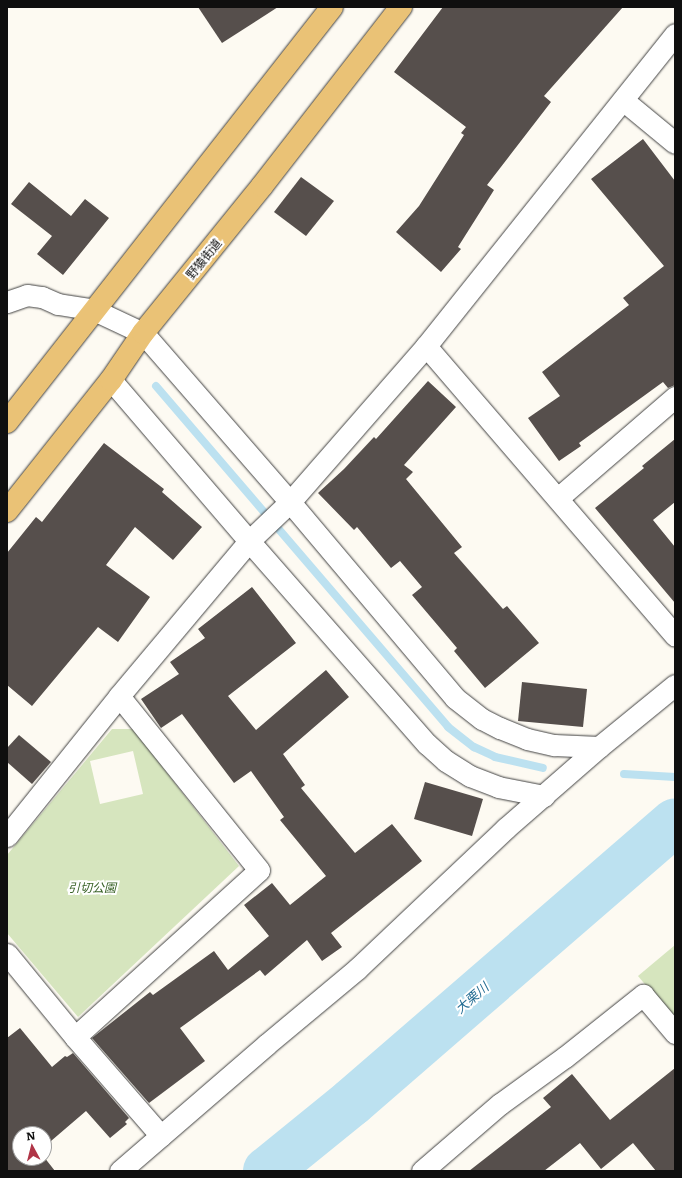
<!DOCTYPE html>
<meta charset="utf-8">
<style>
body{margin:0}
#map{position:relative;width:682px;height:1178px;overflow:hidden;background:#fdfaf2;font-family:Literata,"Noto Sans JP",serif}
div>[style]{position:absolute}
.green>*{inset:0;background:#d6e5be}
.stream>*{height:8px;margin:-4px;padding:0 4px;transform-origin:4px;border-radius:4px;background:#bce1f0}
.river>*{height:48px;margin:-24px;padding:0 24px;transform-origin:24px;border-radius:24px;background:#bce1f0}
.building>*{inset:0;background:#564f4c}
.roads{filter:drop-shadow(0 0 1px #424242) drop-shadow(0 0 1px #424242)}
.minor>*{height:21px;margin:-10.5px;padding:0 10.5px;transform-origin:10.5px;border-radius:10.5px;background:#fff}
.primary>*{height:22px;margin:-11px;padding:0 11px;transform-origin:11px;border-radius:11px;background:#eac276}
span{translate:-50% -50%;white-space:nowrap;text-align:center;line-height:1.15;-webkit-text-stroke:4px #fff;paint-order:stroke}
.street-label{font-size:12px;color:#0f0f0f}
.park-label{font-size:12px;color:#376025;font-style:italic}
.water-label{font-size:13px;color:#256e94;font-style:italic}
.frame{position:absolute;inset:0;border:8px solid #0f0f0f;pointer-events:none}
.north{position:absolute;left:12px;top:1126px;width:40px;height:40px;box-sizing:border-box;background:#fff;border:1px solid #9f9f9f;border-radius:50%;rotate:353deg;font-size:11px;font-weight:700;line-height:16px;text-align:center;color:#0f0f0f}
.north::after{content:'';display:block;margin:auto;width:14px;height:18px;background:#b03547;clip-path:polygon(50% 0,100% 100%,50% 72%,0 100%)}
</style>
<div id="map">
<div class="green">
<div style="clip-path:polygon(evenodd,112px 729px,133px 729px,239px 866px,78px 1017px,7px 933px,7px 855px,112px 729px,133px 751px,143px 794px,100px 804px,90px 761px,133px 751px)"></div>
<div style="clip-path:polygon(675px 945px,675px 1020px,638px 976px)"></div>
</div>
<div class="stream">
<div style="left:156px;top:386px;width:449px;rotate:49.4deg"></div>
<div style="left:448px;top:727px;width:33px;rotate:38deg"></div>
<div style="left:474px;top:747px;width:23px;rotate:25deg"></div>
<div style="left:495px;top:757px;width:49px;rotate:12.9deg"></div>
<div style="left:624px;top:774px;width:51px;rotate:3.4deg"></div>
</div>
<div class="river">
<div style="left:267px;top:1171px;width:109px;rotate:-39.1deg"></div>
<div style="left:352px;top:1102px;width:427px;rotate:-40.9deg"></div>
</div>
<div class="building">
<div style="clip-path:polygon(198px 7px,278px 7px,222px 43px)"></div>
<div style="clip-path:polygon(443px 7px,623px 7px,544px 96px,551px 102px,487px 185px,494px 190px,458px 247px,461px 249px,441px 272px,396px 232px,419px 206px,464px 135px,461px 133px,466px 127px,394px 72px)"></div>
<div style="clip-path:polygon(643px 139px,675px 181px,675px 385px,668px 388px,663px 382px,579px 443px,581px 446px,559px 461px,528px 418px,560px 396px,542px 372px,629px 305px,623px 298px,664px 266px,591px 179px)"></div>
<div style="clip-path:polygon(301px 177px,334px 201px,306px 236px,274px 212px)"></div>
<div style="clip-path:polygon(29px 182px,71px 216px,85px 199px,109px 218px,63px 275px,37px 254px,52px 236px,11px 204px)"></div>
<div style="clip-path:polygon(428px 381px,456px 407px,404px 465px,413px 472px,406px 479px,462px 547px,454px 553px,503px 609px,507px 606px,539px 643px,485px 688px,454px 651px,457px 648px,412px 595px,422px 587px,400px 561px,391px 568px,357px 527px,354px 530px,318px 493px,344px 469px,374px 437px,376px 439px)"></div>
<div style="clip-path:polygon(675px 439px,675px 502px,653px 520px,675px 547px,675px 603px,595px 508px,644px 468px,642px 466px)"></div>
<div style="clip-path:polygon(104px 443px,164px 489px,162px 492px,202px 527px,173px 560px,135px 527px,106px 565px,150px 597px,118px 642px,98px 627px,32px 706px,7px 685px,7px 553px,36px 517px,42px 522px)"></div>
<div style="clip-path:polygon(252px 587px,296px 643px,228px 696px,256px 730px,326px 670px,349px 697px,283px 754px,305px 785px,301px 788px,355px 853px,392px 824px,422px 861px,331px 933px,342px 947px,322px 961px,307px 940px,265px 976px,260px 970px,180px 1028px,205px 1061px,149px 1103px,92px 1038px,150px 992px,153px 995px,214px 951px,228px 970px,269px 936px,244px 905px,272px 883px,290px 905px,326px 876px,280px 820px,284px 817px,251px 771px,234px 783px,182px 714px,161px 728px,141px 699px,179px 674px,170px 662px,205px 638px,198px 629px)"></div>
<div style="clip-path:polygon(522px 682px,587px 689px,583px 727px,518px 721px)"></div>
<div style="clip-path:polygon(19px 735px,51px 762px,32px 784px,7px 762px,7px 748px)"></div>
<div style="clip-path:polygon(425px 782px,483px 799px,472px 836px,414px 819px)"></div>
<div style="clip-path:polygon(20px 1028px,52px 1067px,65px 1056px,67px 1057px,73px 1053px,129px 1118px,125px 1122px,127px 1124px,110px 1138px,86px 1111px,44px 1147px,44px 1134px,20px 1134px,20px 1158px,44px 1157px,55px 1171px,7px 1171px,7px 1038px)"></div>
<div style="clip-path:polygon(675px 1068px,675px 1171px,656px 1171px,633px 1143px,601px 1169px,580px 1143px,544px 1171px,469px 1171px,551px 1107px,543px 1098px,572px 1074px,610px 1120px)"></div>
</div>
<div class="roads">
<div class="minor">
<div style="left:623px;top:100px;width:67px;rotate:39.6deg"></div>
<div style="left:7px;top:302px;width:21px;rotate:-19deg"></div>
<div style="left:27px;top:295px;width:15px;rotate:8deg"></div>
<div style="left:42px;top:297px;width:17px;rotate:24deg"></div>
<div style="left:58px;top:304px;width:36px;rotate:9deg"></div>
<div style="left:94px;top:310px;width:54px;rotate:25.1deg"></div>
<div style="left:143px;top:333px;width:224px;rotate:49deg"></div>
<div style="left:290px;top:502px;width:256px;rotate:49.9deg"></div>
<div style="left:455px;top:698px;width:34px;rotate:38deg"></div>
<div style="left:482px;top:719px;width:20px;rotate:27deg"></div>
<div style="left:500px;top:728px;width:29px;rotate:22deg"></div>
<div style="left:527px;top:739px;width:28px;rotate:13deg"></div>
<div style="left:554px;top:745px;width:45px;rotate:2.5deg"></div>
<div style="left:426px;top:346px;width:382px;rotate:49.3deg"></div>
<div style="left:111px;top:380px;width:212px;rotate:49.4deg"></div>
<div style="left:249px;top:541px;width:270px;rotate:48.8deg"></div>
<div style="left:427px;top:744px;width:25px;rotate:42deg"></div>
<div style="left:446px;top:761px;width:28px;rotate:32deg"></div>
<div style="left:470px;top:776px;width:30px;rotate:21deg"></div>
<div style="left:498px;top:787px;width:47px;rotate:11.1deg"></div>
<div style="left:558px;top:498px;width:155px;rotate:-40.8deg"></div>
<div style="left:7px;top:836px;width:179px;rotate:-51.3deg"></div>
<div style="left:119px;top:696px;width:202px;rotate:-50deg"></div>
<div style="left:249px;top:541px;width:57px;rotate:-43.6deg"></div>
<div style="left:290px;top:502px;width:207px;rotate:-48.9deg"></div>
<div style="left:426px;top:346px;width:399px;rotate:-51.4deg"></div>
<div style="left:7px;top:954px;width:107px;rotate:50.7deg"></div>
<div style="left:75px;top:1037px;width:131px;rotate:49deg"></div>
<div style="left:75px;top:1037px;width:248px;rotate:-42.2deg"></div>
<div style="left:259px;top:870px;width:223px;rotate:-128.8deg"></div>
<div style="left:120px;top:1171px;width:194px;rotate:-40.8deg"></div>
<div style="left:267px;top:1044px;width:117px;rotate:-39.8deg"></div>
<div style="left:357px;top:969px;width:205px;rotate:-43.4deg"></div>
<div style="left:506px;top:828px;width:123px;rotate:-41.1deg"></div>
<div style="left:599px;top:747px;width:98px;rotate:-39.2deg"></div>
<div style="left:422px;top:1171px;width:103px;rotate:-40.7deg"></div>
<div style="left:500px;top:1104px;width:80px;rotate:-35.9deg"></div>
<div style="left:565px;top:1057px;width:100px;rotate:-38.5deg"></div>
<div style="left:643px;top:995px;width:50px;rotate:49.9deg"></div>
</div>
<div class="primary">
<div style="left:7px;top:422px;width:527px;rotate:-51.93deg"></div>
<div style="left:7px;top:511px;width:167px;rotate:-51.6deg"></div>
<div style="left:111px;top:380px;width:57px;rotate:-55.8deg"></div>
<div style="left:143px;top:333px;width:189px;rotate:-51deg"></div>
<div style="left:262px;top:186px;width:227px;rotate:-52.2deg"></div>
</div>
</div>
<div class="street-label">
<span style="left:204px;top:259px;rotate:-51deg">野猿街道</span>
</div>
<div class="park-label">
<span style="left:92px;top:888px">引切公園</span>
</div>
<div class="water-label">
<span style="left:472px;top:998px;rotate:-41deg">大栗川</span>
</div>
<div class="frame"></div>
<div class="north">N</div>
</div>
